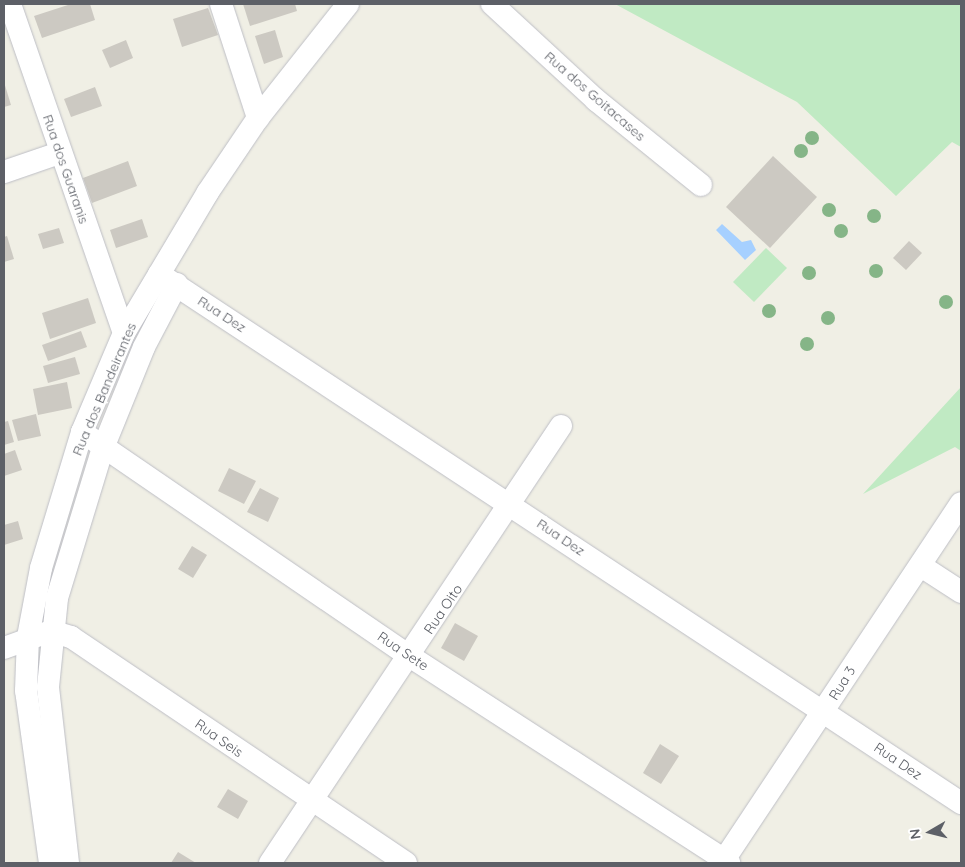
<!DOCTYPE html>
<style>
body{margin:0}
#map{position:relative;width:965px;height:867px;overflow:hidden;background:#f0efe5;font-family:Quicksand,sans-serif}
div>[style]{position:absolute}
.green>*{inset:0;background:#c0eac3}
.water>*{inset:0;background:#a6d0ff}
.building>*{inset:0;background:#ccc9c2}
.roads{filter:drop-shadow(0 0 1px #bdbec5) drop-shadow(0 0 1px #bdbec5)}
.minor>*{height:22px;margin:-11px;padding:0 11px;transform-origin:11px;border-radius:11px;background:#fff}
.trees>*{width:14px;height:14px;margin:-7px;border-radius:50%;background:#85b587}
span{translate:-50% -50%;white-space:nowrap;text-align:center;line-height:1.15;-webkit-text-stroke:4px #fff;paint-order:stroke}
.street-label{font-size:14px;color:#5d6067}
.frame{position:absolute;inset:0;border:5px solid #5d6067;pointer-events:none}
.north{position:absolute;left:905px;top:807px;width:50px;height:50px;-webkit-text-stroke:4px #fff;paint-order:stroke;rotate:262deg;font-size:14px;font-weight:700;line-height:20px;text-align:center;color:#5d6067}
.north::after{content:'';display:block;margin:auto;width:18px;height:22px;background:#5d6067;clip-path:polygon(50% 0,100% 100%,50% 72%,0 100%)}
</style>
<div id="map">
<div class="green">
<div style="clip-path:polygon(615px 4px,961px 4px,961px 147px,952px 142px,896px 196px,797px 102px)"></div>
<div style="clip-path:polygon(766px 248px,787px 268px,754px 302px,733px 282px)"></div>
<div style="clip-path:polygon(961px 387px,961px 451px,955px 447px,863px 494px)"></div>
</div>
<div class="water">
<div style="clip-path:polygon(722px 224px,742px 242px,751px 240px,756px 250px,745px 260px,716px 230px)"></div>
</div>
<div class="building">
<div style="clip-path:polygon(71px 4px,90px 4px,95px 20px,42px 38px,34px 16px)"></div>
<div style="clip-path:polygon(243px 4px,295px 4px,297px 11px,250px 26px)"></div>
<div style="clip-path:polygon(208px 8px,218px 35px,182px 47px,173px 19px)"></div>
<div style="clip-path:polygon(275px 30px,283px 57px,264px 64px,255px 36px)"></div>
<div style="clip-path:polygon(126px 40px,133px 58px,110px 68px,102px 50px)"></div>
<div style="clip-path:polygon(4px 82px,11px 105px,4px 107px)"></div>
<div style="clip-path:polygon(95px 87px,102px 106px,71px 117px,64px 99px)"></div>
<div style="clip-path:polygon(773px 156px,817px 197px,770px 248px,726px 207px)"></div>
<div style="clip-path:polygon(128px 161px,137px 186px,92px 203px,83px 178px)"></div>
<div style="clip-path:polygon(142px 219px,148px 237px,116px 248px,110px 230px)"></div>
<div style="clip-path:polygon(59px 228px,64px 243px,43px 249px,38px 234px)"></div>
<div style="clip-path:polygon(7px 236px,14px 259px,4px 262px,4px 237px)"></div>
<div style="clip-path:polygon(909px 241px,922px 253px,906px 270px,893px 258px)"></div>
<div style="clip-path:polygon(88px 298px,96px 323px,50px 339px,42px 313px)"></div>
<div style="clip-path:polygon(81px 331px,87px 347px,48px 361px,42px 345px)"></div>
<div style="clip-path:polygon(75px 357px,80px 374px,48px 383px,43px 366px)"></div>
<div style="clip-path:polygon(67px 382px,72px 408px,38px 415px,33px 389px)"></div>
<div style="clip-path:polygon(36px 414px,41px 436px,18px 441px,12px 420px)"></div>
<div style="clip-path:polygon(8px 421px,14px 442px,4px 445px,4px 422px)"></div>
<div style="clip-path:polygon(15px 450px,22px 470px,4px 476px,4px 454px)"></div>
<div style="clip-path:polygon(229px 468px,256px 481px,244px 504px,218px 491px)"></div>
<div style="clip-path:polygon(260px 488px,279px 498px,268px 522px,247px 512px)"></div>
<div style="clip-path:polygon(18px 521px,23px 539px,4px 545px,4px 525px)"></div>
<div style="clip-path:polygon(192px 546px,207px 555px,193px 578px,178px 569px)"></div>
<div style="clip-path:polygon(455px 623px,478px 636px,464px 661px,441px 648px)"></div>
<div style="clip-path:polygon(660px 744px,679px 756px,661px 784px,643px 773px)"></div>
<div style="clip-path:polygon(228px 789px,248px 801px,238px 819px,217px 807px)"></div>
<div style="clip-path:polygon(178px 852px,196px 863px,171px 863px)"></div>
</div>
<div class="roads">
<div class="minor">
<div style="left:10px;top:4px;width:348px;rotate:70.9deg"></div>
<div style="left:221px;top:4px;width:120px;rotate:72deg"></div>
<div style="left:492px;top:4px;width:142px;rotate:42.7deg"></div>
<div style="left:596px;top:100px;width:135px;rotate:39deg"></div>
<div style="left:4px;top:172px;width:58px;rotate:-19.1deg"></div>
<div style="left:159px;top:274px;width:961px;rotate:33.41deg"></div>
<div style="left:82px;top:432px;width:399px;rotate:34.4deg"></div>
<div style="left:411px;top:657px;width:379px;rotate:32.9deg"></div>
<div style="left:921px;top:566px;width:48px;rotate:33deg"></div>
<div style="left:4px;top:648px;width:50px;rotate:-19.9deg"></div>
<div style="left:51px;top:631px;width:21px;rotate:17deg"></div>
<div style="left:71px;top:637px;width:404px;rotate:34deg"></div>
<div style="left:50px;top:863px;width:174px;rotate:-97.9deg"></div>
<div style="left:26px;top:691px;width:54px;rotate:-87.9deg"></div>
<div style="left:28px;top:637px;width:70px;rotate:-79.3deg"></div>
<div style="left:41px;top:568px;width:142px;rotate:-73.2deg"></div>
<div style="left:82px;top:432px;width:108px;rotate:-67deg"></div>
<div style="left:124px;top:333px;width:164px;rotate:-59.2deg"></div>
<div style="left:208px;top:192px;width:89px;rotate:-56deg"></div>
<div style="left:258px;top:118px;width:145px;rotate:-51.7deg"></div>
<div style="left:68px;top:863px;width:177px;rotate:-96.5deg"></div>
<div style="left:48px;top:687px;width:89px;rotate:-84.2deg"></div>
<div style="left:57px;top:598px;width:157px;rotate:-73deg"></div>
<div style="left:103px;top:448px;width:109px;rotate:-67.9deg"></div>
<div style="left:144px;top:347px;width:71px;rotate:-62.4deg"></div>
<div style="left:270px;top:863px;width:525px;rotate:-56.34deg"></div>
<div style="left:722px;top:863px;width:432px;rotate:-56.4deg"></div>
</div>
</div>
<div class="trees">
<div style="left:812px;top:138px"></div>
<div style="left:801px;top:151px"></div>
<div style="left:829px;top:210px"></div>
<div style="left:874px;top:216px"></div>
<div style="left:841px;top:231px"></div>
<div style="left:876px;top:271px"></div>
<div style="left:809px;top:273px"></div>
<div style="left:946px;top:302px"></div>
<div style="left:769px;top:311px"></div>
<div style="left:828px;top:318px"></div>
<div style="left:807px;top:344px"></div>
</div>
<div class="street-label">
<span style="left:595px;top:96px;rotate:41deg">Rua dos Goitacases</span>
<span style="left:66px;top:169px;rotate:71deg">Rua dos Guaranis</span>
<span style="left:222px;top:314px;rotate:33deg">Rua Dez</span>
<span style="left:104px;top:389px;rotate:-67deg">Rua dos Bandeirantes</span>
<span style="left:561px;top:537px;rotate:34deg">Rua Dez</span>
<span style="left:443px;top:609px;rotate:-56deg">Rua Oito</span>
<span style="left:403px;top:651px;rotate:34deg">Rua Sete</span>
<span style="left:842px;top:683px;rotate:-58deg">Rua 3</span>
<span style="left:219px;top:738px;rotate:35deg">Rua Seis</span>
<span style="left:898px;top:761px;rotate:34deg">Rua Dez</span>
</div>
<div class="frame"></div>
<div class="north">N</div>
</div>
